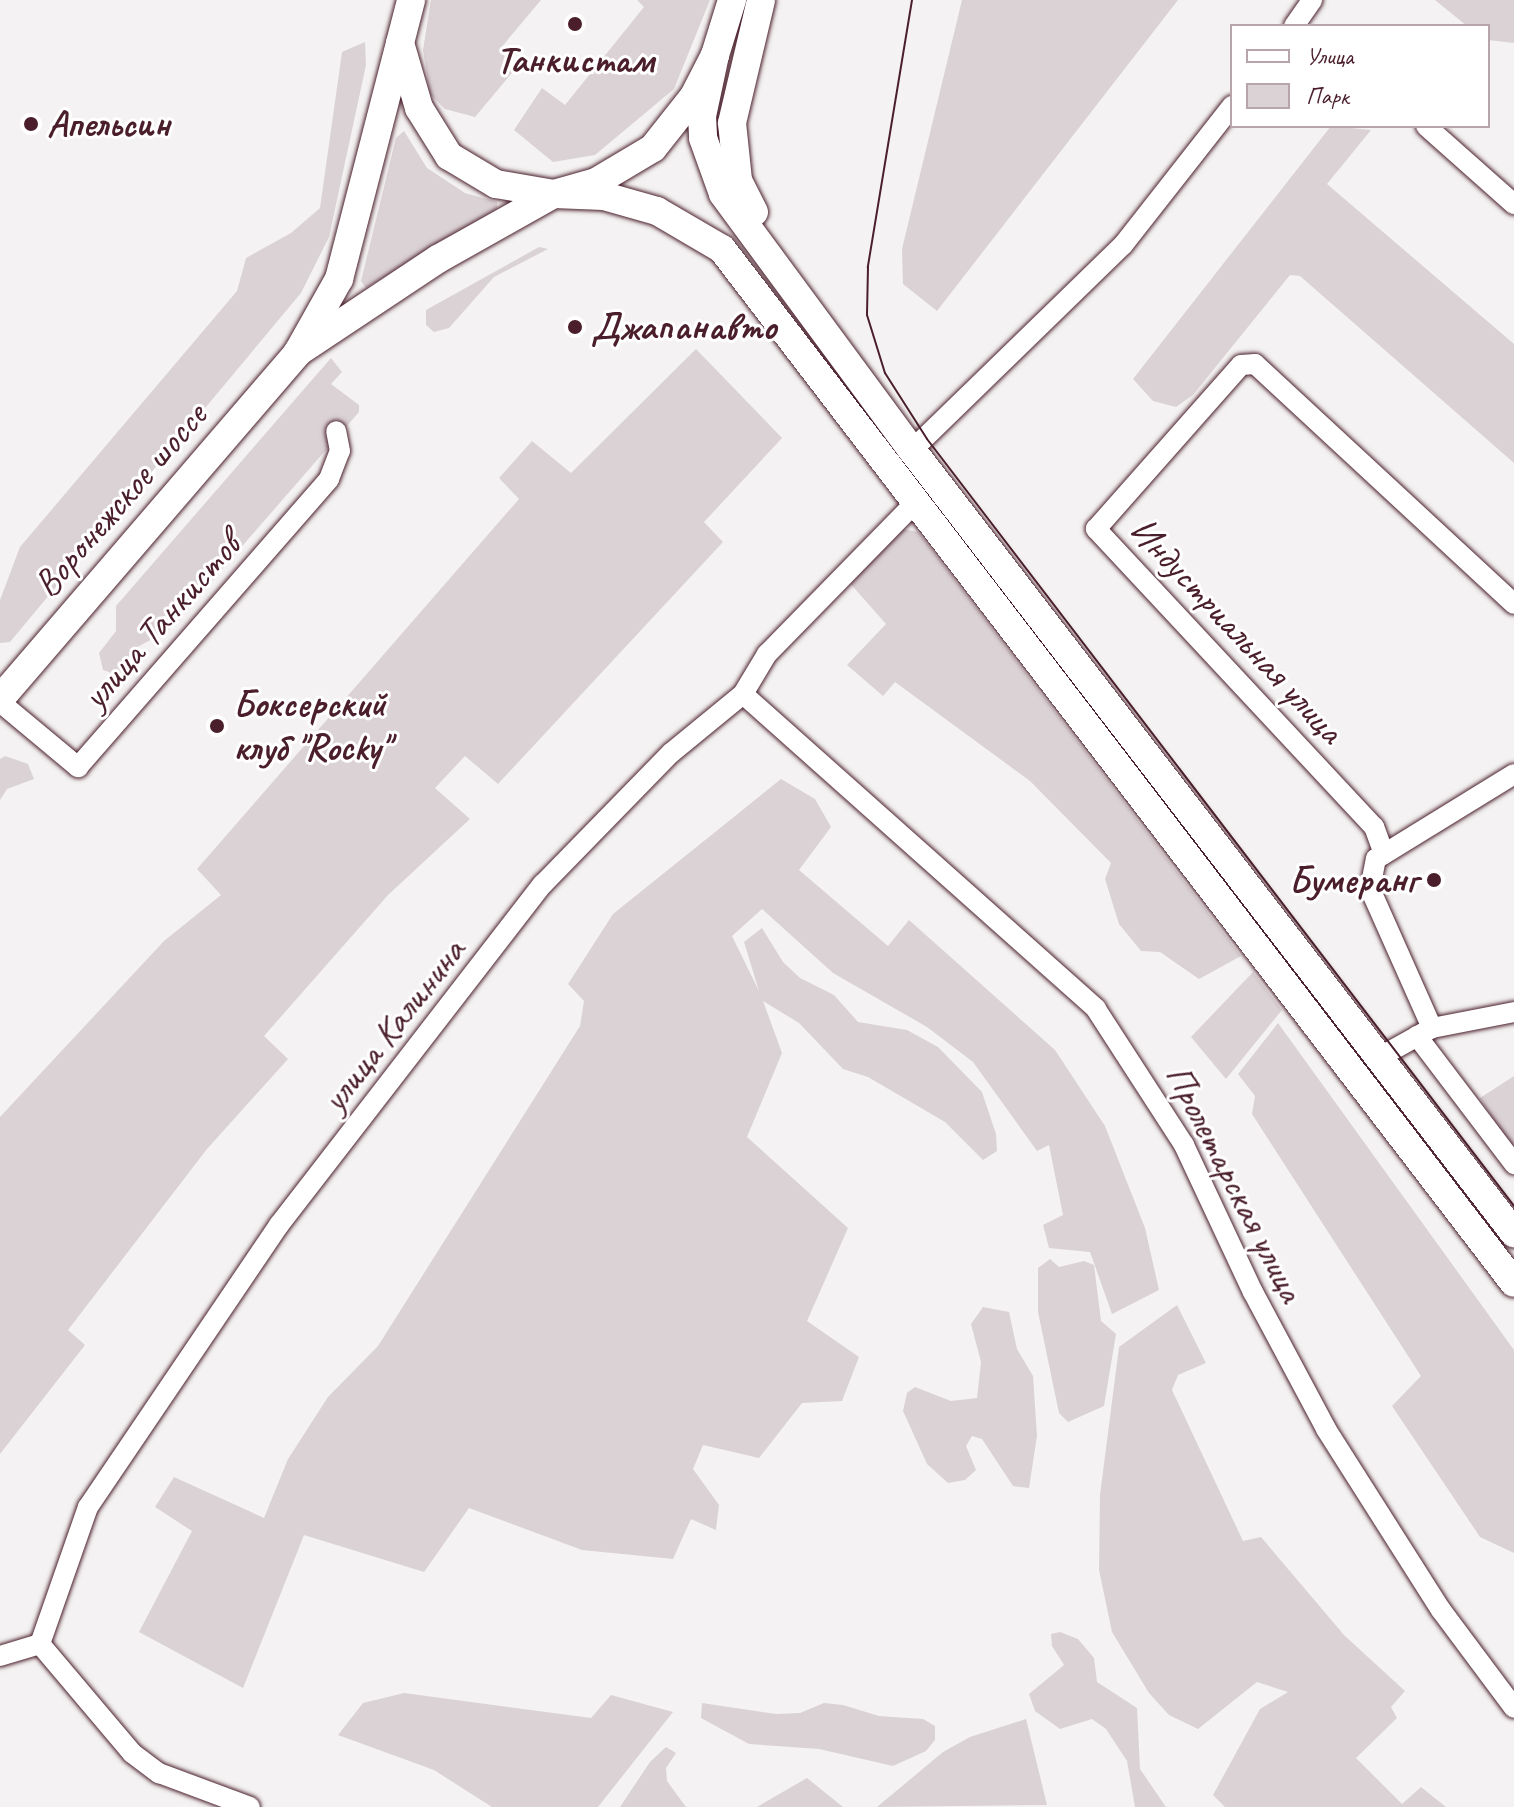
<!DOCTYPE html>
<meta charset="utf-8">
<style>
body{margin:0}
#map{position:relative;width:1514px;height:1807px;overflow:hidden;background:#f4f2f2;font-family:Caveat,sans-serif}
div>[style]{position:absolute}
.green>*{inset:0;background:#dbd2d5}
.roads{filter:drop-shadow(0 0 2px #4a1f2b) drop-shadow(0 0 2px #4a1f2b)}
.minor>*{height:20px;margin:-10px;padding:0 10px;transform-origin:10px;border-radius:10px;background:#fff}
.secondary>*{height:28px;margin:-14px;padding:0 14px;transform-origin:14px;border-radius:14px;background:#fff}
.tram>*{height:2px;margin:-1px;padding:0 1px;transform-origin:1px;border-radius:1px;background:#4a1f2b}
.dots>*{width:22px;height:22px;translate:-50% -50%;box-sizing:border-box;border:4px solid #fff;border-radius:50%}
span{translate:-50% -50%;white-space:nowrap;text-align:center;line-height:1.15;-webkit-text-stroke:6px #fff;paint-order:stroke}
.poi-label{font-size:38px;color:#4a1f2b;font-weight:700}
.left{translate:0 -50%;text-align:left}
.right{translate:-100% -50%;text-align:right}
.street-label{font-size:38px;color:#4a1f2b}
.legend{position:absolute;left:1230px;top:24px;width:260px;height:104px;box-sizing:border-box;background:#fff;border:2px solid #b7a5aa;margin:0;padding:10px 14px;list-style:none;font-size:24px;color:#4a1f2b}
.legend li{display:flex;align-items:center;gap:16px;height:40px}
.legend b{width:40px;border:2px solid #b7a5aa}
</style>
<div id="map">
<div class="green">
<div style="clip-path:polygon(431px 0,541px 0,499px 50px,516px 68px,475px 117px,445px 109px,430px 94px,423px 50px)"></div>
<div style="clip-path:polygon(637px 0,710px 0,674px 89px,595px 155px,553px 162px,514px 130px,542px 88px,565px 105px,644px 7px)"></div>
<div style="clip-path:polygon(962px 0,1178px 0,937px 311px,903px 284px,902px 249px)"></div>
<div style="clip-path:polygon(1435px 0,1514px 0,1514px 43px,1488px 40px,1488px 26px,1467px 26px)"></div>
<div style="clip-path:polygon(365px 42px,366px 65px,329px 237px,301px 293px,10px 642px,0 643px,0 600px,20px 547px,237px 291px,246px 258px,291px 233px,320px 208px,342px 52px)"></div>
<div style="clip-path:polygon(1331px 126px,1371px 130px,1327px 184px,1514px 344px,1514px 463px,1300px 276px,1290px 275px,1193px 395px,1176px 407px,1153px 401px,1133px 379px)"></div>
<div style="clip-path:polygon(404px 131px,427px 168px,465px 193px,497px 202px,497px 209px,366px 288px,361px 281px,396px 138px)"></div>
<div style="clip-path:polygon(539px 247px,548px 249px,494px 277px,449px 328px,434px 332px,426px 325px,426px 310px)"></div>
<div style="clip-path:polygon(696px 349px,782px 438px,704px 522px,723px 542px,498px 784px,465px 756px,435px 788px,470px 819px,388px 895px,264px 1036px,288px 1059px,207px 1149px,68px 1330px,85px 1345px,0 1454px,0 1117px,164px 941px,221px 895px,197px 869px,519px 499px,499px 478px,532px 441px,571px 473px)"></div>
<div style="clip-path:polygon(331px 358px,342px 372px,331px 384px,359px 405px,359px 412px,169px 630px,130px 651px,124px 677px,103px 670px,99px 653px,116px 631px,116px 606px)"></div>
<div style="clip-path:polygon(903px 529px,918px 532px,1241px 956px,1199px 979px,1160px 952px,1141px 951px,1119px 924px,1105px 879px,1111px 863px,1030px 781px,895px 682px,883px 696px,847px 665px,886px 624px,848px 581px)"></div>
<div style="clip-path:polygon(5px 756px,28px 764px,34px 779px,7px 789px,0 800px,0 759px)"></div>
<div style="clip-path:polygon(781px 779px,815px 799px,831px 827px,799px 870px,888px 946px,909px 920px,1055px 1050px,1105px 1126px,1145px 1228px,1159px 1290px,1112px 1314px,1090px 1252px,1049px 1248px,1043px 1225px,1063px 1215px,1049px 1145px,1037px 1151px,973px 1062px,927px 1027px,833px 973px,762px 909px,732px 936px,759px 991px,744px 942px,762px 928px,783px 962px,800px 978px,834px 995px,858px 1022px,907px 1030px,938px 1047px,982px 1092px,996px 1134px,997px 1151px,983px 1160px,945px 1122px,868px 1077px,843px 1069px,799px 1023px,763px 1001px,782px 1053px,747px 1137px,848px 1228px,807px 1321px,859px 1357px,842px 1401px,802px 1403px,759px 1458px,703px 1445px,693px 1469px,719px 1505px,716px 1530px,691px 1519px,673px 1559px,582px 1550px,469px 1508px,424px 1572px,304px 1535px,243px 1688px,139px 1632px,192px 1531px,155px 1507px,174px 1477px,264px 1518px,288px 1459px,328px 1397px,378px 1346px,580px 1026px,584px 1001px,568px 984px,613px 914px)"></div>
<div style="clip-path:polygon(1253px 972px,1282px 1010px,1226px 1079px,1191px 1037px)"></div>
<div style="clip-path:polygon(1278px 1023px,1514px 1350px,1514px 1553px,1480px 1537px,1392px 1406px,1421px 1376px,1252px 1114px,1255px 1096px,1238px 1074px)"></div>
<div style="clip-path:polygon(1514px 1076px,1514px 1151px,1480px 1098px)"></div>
<div style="clip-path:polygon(1050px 1259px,1059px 1267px,1084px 1261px,1094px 1265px,1101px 1321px,1116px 1334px,1104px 1406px,1068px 1422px,1059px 1413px,1038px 1312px,1038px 1268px)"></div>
<div style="clip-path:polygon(1177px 1305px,1206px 1363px,1178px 1375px,1172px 1390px,1243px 1541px,1261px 1537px,1344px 1635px,1405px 1691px,1391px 1707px,1397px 1718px,1356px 1758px,1402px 1804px,1421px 1787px,1446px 1807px,1225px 1807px,1213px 1795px,1260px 1709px,1288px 1692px,1257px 1682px,1198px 1729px,1169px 1715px,1149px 1693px,1112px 1632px,1099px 1570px,1100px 1495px,1119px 1347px)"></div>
<div style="clip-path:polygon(983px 1307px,1009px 1312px,1017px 1349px,1033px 1376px,1037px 1436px,1029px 1488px,1013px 1486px,982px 1439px,972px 1436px,966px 1446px,976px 1470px,965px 1480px,948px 1483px,927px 1464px,903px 1411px,907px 1393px,915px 1387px,951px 1401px,977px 1398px,981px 1362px,971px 1324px)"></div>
<div style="clip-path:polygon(1060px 1632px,1078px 1639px,1094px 1658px,1097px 1682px,1137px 1708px,1140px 1769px,1166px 1807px,1135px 1807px,1127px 1761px,1106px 1729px,1092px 1719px,1060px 1729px,1035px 1711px,1029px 1694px,1064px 1665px,1052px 1646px,1051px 1634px)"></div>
<div style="clip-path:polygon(404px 1693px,591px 1718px,611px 1695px,673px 1712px,598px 1807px,492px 1807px,434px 1770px,338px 1735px,363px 1703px)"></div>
<div style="clip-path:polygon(702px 1703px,776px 1714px,800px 1713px,824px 1703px,843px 1705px,879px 1716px,923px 1719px,935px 1726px,935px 1740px,926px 1751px,893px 1766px,819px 1749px,749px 1744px,701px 1718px)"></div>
<div style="clip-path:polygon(1026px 1719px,1047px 1805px,877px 1807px,943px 1752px,970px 1737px)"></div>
<div style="clip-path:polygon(666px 1747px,676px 1753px,666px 1768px,667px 1781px,686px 1807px,620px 1807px,650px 1762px)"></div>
<div style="clip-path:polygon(807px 1778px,843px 1807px,757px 1807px)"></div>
</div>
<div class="roads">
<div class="minor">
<div style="left:1294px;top:26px;width:32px;rotate:-55deg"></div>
<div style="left:1426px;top:126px;width:118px;rotate:41.6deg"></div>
<div style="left:912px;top:450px;width:294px;rotate:-44.2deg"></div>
<div style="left:1123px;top:245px;width:177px;rotate:-51.9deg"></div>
<div style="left:743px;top:694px;width:473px;rotate:41.7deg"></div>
<div style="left:1096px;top:1009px;width:162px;rotate:57.1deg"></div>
<div style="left:1184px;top:1145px;width:162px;rotate:64.9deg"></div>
<div style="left:1253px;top:1292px;width:155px;rotate:61.9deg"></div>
<div style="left:1326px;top:1429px;width:214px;rotate:57.6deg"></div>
<div style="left:1441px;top:1610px;width:122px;rotate:53.3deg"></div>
<div style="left:0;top:702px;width:102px;rotate:39.8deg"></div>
<div style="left:78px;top:767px;width:382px;rotate:-48.9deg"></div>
<div style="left:329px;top:479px;width:30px;rotate:-69deg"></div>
<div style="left:340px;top:451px;width:20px;rotate:-101deg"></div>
<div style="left:1384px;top:854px;width:29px;rotate:-110deg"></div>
<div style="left:1374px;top:827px;width:408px;rotate:-133deg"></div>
<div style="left:1096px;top:529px;width:219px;rotate:-48.5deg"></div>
<div style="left:1241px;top:365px;width:14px;rotate:-4deg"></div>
<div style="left:1255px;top:364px;width:353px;rotate:42.8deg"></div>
<div style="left:1432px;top:1028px;width:152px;rotate:-114deg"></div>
<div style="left:1370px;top:889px;width:31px;rotate:-79deg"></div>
<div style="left:1376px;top:859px;width:162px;rotate:-31.6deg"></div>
<div style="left:1417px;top:1036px;width:161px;rotate:52.8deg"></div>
<div style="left:1380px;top:1057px;width:60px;rotate:-29.1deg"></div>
<div style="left:1432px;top:1028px;width:84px;rotate:-11deg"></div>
<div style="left:40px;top:1644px;width:145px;rotate:-70.7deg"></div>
<div style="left:88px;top:1507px;width:341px;rotate:-55.9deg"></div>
<div style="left:279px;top:1225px;width:431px;rotate:-52.3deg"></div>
<div style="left:543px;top:884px;width:183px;rotate:-45.7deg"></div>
<div style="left:671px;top:753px;width:93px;rotate:-39.3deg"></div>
<div style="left:743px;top:694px;width:47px;rotate:-59deg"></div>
<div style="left:767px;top:654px;width:216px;rotate:-45.6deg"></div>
<div style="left:0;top:1656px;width:42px;rotate:-16.7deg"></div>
<div style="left:40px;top:1644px;width:143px;rotate:49.8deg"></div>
<div style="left:132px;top:1753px;width:34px;rotate:37deg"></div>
<div style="left:159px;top:1773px;width:97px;rotate:20.5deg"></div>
</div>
<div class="secondary">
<div style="left:400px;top:43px;width:68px;rotate:73.7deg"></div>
<div style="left:419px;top:108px;width:57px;rotate:58deg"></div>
<div style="left:449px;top:156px;width:55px;rotate:30.8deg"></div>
<div style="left:496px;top:184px;width:59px;rotate:9.8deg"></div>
<div style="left:554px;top:194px;width:44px;rotate:-15.9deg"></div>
<div style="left:596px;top:182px;width:66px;rotate:-30.8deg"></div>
<div style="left:653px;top:148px;width:66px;rotate:-51.7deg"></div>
<div style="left:694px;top:96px;width:46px;rotate:-62.9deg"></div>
<div style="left:715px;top:55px;width:58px;rotate:-72.8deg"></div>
<div style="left:715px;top:55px;width:62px;rotate:102deg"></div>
<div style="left:702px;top:116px;width:22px;rotate:87deg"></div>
<div style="left:703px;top:138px;width:59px;rotate:70.3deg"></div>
<div style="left:723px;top:194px;width:318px;rotate:53.6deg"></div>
<div style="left:912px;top:450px;width:988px;rotate:52.45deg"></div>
<div style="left:754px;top:212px;width:36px;rotate:-117deg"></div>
<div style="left:738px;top:180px;width:57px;rotate:-96deg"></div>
<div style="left:732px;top:123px;width:126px;rotate:-76.7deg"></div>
<div style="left:298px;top:352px;width:168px;rotate:-33.6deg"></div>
<div style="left:438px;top:259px;width:133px;rotate:-29.3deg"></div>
<div style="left:554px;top:194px;width:50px;rotate:2.3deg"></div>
<div style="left:604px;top:196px;width:55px;rotate:15.8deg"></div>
<div style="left:657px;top:211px;width:75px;rotate:30.3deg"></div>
<div style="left:722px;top:249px;width:1302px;rotate:52.55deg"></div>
<div style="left:0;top:699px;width:457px;rotate:-49.3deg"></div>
<div style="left:298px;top:352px;width:84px;rotate:-60.7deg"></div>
<div style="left:339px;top:279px;width:288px;rotate:-75.5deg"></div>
</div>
</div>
<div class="tram">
<div style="left:912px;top:0;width:271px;rotate:99.4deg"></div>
<div style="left:868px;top:267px;width:48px;rotate:91.2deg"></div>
<div style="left:867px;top:315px;width:61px;rotate:72.8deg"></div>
<div style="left:885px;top:373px;width:78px;rotate:57.5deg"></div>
<div style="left:927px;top:439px;width:966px;rotate:52.57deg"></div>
</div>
<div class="dots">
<div style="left:575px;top:24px;background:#4a1f2b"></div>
<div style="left:31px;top:124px;background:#4a1f2b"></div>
<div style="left:575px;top:327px;background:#4a1f2b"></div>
<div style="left:217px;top:726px;background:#4a1f2b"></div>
<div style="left:1434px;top:880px;background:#4a1f2b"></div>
</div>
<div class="poi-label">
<span style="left:575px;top:60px">Танкистам</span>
<span class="left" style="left:47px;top:124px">Апельсин</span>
<span class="left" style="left:591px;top:327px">Джапанавто</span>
<span class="left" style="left:233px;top:726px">Боксерский<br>клуб "Rocky"</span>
<span class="right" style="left:1418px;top:880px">Бумеранг</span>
</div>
<div class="street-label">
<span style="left:120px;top:500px;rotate:-49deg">Воронежское шоссе</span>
<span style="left:161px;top:621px;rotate:-49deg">улица Танкистов</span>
<span style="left:1237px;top:630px;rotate:47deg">Индустриальная улица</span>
<span style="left:393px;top:1025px;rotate:-52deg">улица Калинина</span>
<span style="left:1235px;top:1183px;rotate:63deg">Пролетарская улица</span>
</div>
<ul class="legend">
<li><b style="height:10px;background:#fff"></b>Улица</li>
<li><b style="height:22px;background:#dbd2d5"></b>Парк</li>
</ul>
</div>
